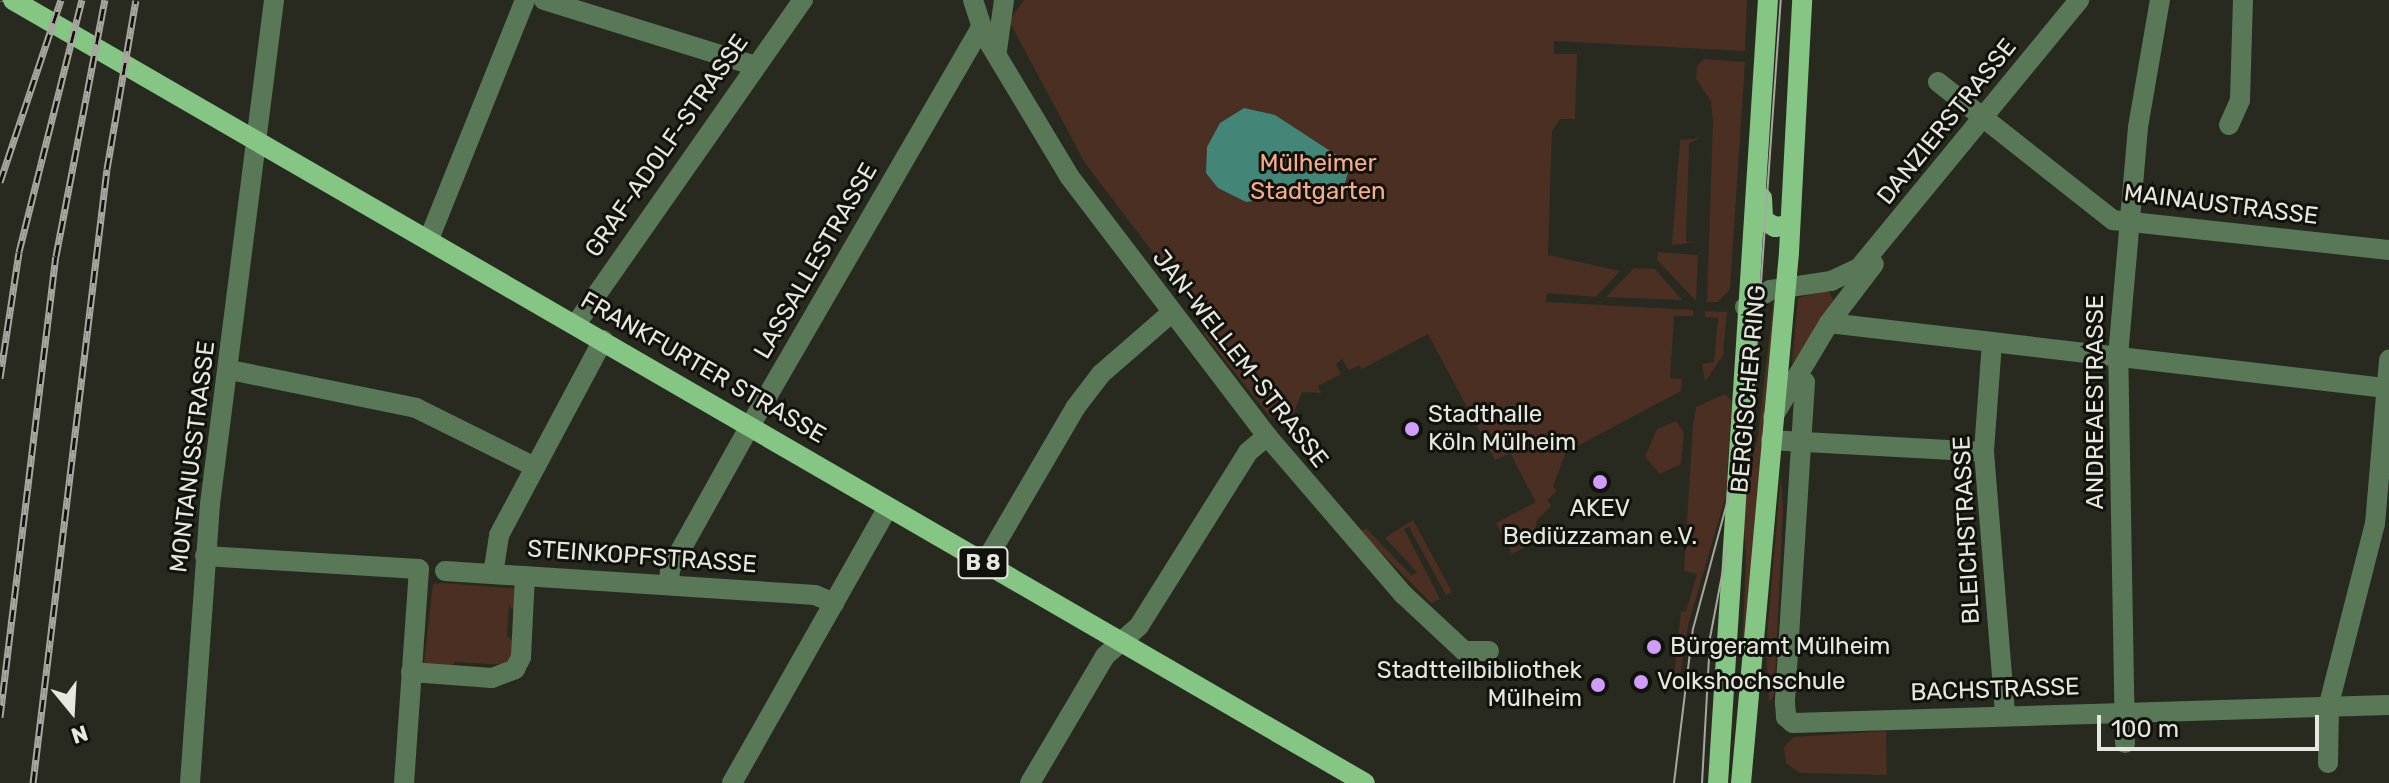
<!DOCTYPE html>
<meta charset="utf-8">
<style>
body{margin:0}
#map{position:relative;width:2389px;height:783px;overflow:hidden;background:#292a1f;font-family:Rubik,sans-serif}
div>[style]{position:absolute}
.green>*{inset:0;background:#4a2f22}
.water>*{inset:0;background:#438576}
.minor>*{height:20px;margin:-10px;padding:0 10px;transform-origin:10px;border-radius:10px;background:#597858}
.major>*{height:20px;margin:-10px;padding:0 10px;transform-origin:10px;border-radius:10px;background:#85c685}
.tram>*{height:2px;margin:-1px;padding:0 1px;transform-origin:1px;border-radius:1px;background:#a6a79e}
.rail>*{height:7px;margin-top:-3.5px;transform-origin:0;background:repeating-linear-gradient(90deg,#12120d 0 12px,#a6a79e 0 24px);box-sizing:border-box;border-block:2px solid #a6a79e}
.dots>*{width:22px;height:22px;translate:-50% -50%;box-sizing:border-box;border:4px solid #12120d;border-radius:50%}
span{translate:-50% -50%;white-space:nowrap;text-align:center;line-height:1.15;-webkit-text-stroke:6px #12120d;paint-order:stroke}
.shield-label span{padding:2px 6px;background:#12120d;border:2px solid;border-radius:6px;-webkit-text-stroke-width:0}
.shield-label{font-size:22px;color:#e6e7df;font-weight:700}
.street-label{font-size:24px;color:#e6e7df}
.park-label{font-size:24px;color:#f8ac88}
.poi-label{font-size:24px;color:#e6e7df}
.left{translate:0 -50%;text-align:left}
.right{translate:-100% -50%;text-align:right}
.north{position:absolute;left:32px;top:671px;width:80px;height:80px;-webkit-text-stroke:6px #12120d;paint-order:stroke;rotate:162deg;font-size:22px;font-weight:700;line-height:32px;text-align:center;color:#e6e7df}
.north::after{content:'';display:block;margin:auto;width:28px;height:36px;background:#e6e7df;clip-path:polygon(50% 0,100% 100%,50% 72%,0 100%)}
.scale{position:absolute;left:2097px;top:715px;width:222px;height:36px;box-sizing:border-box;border:4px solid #e6e7df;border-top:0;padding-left:10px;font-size:24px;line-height:28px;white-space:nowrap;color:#e6e7df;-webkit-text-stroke:6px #12120d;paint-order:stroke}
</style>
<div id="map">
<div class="green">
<div style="clip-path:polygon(1024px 0,1747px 0,1745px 51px,1554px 41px,1554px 54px,1577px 54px,1575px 119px,1560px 119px,1552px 131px,1548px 255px,1620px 271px,1596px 297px,1547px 293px,1546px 302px,1693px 310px,1693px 316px,1674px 316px,1670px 378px,1682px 379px,1681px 391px,1566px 452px,1553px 486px,1557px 491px,1547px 500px,1551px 506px,1537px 520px,1533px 543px,1512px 554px,1496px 523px,1536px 502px,1510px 453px,1495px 460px,1428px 334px,1362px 369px,1359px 365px,1349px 370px,1342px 359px,1336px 364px,1341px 374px,1318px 386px,1321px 393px,1302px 392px,1289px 425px,1277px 412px,1271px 418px,1204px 334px,1208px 325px,1085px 163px,1009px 21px)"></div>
<div style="clip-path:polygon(1704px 59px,1745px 62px,1730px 289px,1718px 302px,1707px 302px,1713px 121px,1711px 101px,1696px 79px,1697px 66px)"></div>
<div style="clip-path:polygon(1701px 138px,1689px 143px,1686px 242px,1698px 242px,1672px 245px,1680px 140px)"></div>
<div style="clip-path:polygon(1658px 252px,1698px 255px,1696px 301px,1657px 260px)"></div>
<div style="clip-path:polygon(1634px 268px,1655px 269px,1682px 300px,1606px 297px)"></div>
<div style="clip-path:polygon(1827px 289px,1835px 303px,1792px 364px,1798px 298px)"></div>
<div style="clip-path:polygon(1774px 295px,1777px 297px,1741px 682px,1746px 554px,1742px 504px,1758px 436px)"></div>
<div style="clip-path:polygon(1705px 311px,1727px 312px,1723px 355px,1705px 382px,1702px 364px,1714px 362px,1718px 318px,1705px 317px)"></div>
<div style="clip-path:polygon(1725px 394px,1732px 401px,1726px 495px,1688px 625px,1680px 676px,1674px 675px,1681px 611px,1686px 612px,1697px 574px,1684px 571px,1693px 425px,1696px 407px)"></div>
<div style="clip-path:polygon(1676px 421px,1684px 432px,1681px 464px,1660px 474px,1645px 457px,1657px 429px)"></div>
<div style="clip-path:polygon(1781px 475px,1783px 510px,1774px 696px,1769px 702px,1766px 648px)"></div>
<div style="clip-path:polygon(1413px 520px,1452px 592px,1446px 595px,1409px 527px,1404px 529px,1440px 599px,1431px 603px,1361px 532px,1366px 528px,1412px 576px,1417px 572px,1385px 538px)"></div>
<div style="clip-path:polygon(443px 583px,521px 589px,520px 616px,509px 606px,507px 636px,519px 646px,509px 665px,455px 662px,448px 670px,424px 664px,433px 584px)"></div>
<div style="clip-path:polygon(1886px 731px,1887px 775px,1800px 773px,1786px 763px,1784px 747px,1794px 737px)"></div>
</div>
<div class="water">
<div style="clip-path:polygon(1244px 108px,1275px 115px,1341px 158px,1349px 169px,1341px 197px,1306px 193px,1246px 202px,1218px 188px,1206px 173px,1207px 147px,1220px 123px)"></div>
</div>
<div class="minor">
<div style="left:544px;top:0;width:222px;rotate:17.3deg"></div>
<div style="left:973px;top:0;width:38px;rotate:72deg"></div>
<div style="left:985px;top:36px;width:163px;rotate:59deg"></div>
<div style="left:1069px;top:176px;width:327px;rotate:52.7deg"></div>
<div style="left:1267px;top:436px;width:210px;rotate:49.3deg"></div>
<div style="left:1404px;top:595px;width:82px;rotate:43deg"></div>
<div style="left:1464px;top:651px;width:25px"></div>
<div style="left:997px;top:50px;width:50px;rotate:-82deg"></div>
<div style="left:1938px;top:82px;width:223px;rotate:38.3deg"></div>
<div style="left:2113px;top:220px;width:278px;rotate:6.2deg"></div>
<div style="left:2229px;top:125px;width:27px;rotate:-66deg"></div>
<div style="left:2240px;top:100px;width:100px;rotate:-88.3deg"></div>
<div style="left:429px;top:239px;width:258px;rotate:-68.1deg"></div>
<div style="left:1745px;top:307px;width:30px;rotate:-34deg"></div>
<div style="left:1770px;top:290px;width:62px;rotate:-8.4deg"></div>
<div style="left:1831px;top:281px;width:31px;rotate:-25deg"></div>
<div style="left:1859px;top:268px;width:347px;rotate:-50.6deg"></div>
<div style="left:1829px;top:323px;width:561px;rotate:6.66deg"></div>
<div style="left:576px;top:324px;width:396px;rotate:-55deg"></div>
<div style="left:1992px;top:342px;width:110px;rotate:94.2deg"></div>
<div style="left:1984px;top:452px;width:263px;rotate:85.4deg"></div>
<div style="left:230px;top:370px;width:190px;rotate:11.5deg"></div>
<div style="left:416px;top:408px;width:133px;rotate:26.4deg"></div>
<div style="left:1797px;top:377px;width:9px;rotate:32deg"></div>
<div style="left:1805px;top:382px;width:321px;rotate:93.6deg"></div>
<div style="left:1785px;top:702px;width:15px;rotate:86deg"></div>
<div style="left:1786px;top:717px;width:9px;rotate:41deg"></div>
<div style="left:1793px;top:723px;width:596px;rotate:-1.73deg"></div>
<div style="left:1773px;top:417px;width:109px;rotate:-59.2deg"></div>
<div style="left:1829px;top:323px;width:74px;rotate:-52.7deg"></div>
<div style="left:1771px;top:440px;width:213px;rotate:3.2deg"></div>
<div style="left:205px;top:556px;width:214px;rotate:3.5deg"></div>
<div style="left:419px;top:569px;width:215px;rotate:94deg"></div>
<div style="left:984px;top:564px;width:181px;rotate:-59.7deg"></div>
<div style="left:1075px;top:408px;width:43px;rotate:-52.6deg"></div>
<div style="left:1101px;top:374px;width:91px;rotate:-41deg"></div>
<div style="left:445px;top:571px;width:371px;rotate:3.7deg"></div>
<div style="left:815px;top:595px;width:21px;rotate:23deg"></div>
<div style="left:493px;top:574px;width:39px;rotate:-81deg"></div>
<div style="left:499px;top:535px;width:221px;rotate:-61.9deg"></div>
<div style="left:669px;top:584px;width:15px;rotate:-86deg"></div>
<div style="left:670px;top:569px;width:164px;rotate:-60.8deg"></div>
<div style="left:750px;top:426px;width:460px;rotate:-59.9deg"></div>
<div style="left:411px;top:672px;width:81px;rotate:4.2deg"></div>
<div style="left:492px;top:678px;width:25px;rotate:-21deg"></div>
<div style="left:515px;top:669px;width:13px;rotate:-63deg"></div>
<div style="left:521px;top:657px;width:81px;rotate:-87.2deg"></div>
<div style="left:2125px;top:743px;width:387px;rotate:-91deg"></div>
<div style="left:2118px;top:356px;width:230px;rotate:-85deg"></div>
<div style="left:2138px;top:127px;width:129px;rotate:-80.2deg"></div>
<div style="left:2328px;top:763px;width:59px;rotate:-89deg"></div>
<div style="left:2329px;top:704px;width:186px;rotate:-75.7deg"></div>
<div style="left:2375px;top:524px;width:165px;rotate:-85.1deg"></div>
<div style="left:190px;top:783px;width:280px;rotate:-85.9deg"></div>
<div style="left:210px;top:504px;width:508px;rotate:-82.76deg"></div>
<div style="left:732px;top:783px;width:317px;rotate:-60.5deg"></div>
<div style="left:1030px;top:783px;width:147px;rotate:-59.4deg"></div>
<div style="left:1105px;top:656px;width:45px;rotate:-41.4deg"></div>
<div style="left:1139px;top:626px;width:205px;rotate:-57.9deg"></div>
<div style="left:1248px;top:452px;width:25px;rotate:-40deg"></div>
</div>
<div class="major">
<div style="left:13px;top:0;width:1562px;rotate:30.08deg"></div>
<div style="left:1762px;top:198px;width:22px;rotate:87deg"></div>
<div style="left:1763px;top:220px;width:14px;rotate:30deg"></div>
<div style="left:1775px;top:227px;width:15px;rotate:-8deg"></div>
<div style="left:1718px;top:783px;width:785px;rotate:-86.35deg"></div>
<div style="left:1741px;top:783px;width:533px;rotate:-84.83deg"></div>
<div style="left:1789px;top:252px;width:252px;rotate:-87deg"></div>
</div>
<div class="tram">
<div style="left:1674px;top:783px;width:155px;rotate:-83deg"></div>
<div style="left:1693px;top:629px;width:226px;rotate:-74.9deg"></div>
<div style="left:1752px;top:411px;width:412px;rotate:-86deg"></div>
<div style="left:1702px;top:783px;width:145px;rotate:-86.8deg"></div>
<div style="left:1710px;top:638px;width:91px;rotate:-79.2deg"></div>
</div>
<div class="rail">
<div style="left:0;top:1px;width:1px;rotate:-90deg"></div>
<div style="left:0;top:182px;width:192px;rotate:-71.5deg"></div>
<div style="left:0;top:378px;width:127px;rotate:-81.4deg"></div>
<div style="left:19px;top:252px;width:260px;rotate:-76deg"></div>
<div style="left:0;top:717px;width:464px;rotate:-83.1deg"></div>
<div style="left:56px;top:256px;width:261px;rotate:-79.2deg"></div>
<div style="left:33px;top:783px;width:618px;rotate:-83.13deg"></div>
<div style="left:107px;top:169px;width:171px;rotate:-80.3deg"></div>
</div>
<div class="dots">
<div style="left:1412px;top:429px;background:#d09dfe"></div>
<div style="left:1600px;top:482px;background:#d09dfe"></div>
<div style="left:1654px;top:647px;background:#d09dfe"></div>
<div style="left:1641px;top:682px;background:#d09dfe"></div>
<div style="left:1598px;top:685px;background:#d09dfe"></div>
</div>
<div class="shield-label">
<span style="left:983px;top:563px">B 8</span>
</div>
<div class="street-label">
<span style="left:1947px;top:122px;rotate:-51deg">DANZIERSTRASSE</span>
<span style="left:667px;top:146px;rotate:-55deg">GRAF-ADOLF-STRASSE</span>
<span style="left:2221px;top:205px;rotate:7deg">MAINAUSTRASSE</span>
<span style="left:816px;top:261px;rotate:-60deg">LASSALLESTRASSE</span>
<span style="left:1240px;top:359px;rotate:52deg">JAN-WELLEM-STRASSE</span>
<span style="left:703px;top:368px;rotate:30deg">FRANKFURTER STRASSE</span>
<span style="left:1749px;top:389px;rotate:-85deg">BERGISCHER RING</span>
<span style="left:2096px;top:402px;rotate:-90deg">ANDREAESTRASSE</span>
<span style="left:193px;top:457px;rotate:-83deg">MONTANUSSTRASSE</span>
<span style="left:1967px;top:530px;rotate:-93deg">BLEICHSTRASSE</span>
<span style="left:642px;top:557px;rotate:4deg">STEINKOPFSTRASSE</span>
<span style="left:1995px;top:690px;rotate:-2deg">BACHSTRASSE</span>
</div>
<div class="park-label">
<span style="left:1318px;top:178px">Mülheimer<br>Stadtgarten</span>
</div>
<div class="poi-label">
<span class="left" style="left:1428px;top:429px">Stadthalle<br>Köln Mülheim</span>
<span style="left:1600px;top:523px">AKEV<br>Bediüzzaman e.V.</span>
<span class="left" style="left:1670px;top:647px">Bürgeramt Mülheim</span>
<span class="right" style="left:1582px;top:685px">Stadtteilbibliothek<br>Mülheim</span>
<span class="left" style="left:1657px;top:682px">Volkshochschule</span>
</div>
<div class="north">N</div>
<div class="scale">100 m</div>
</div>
